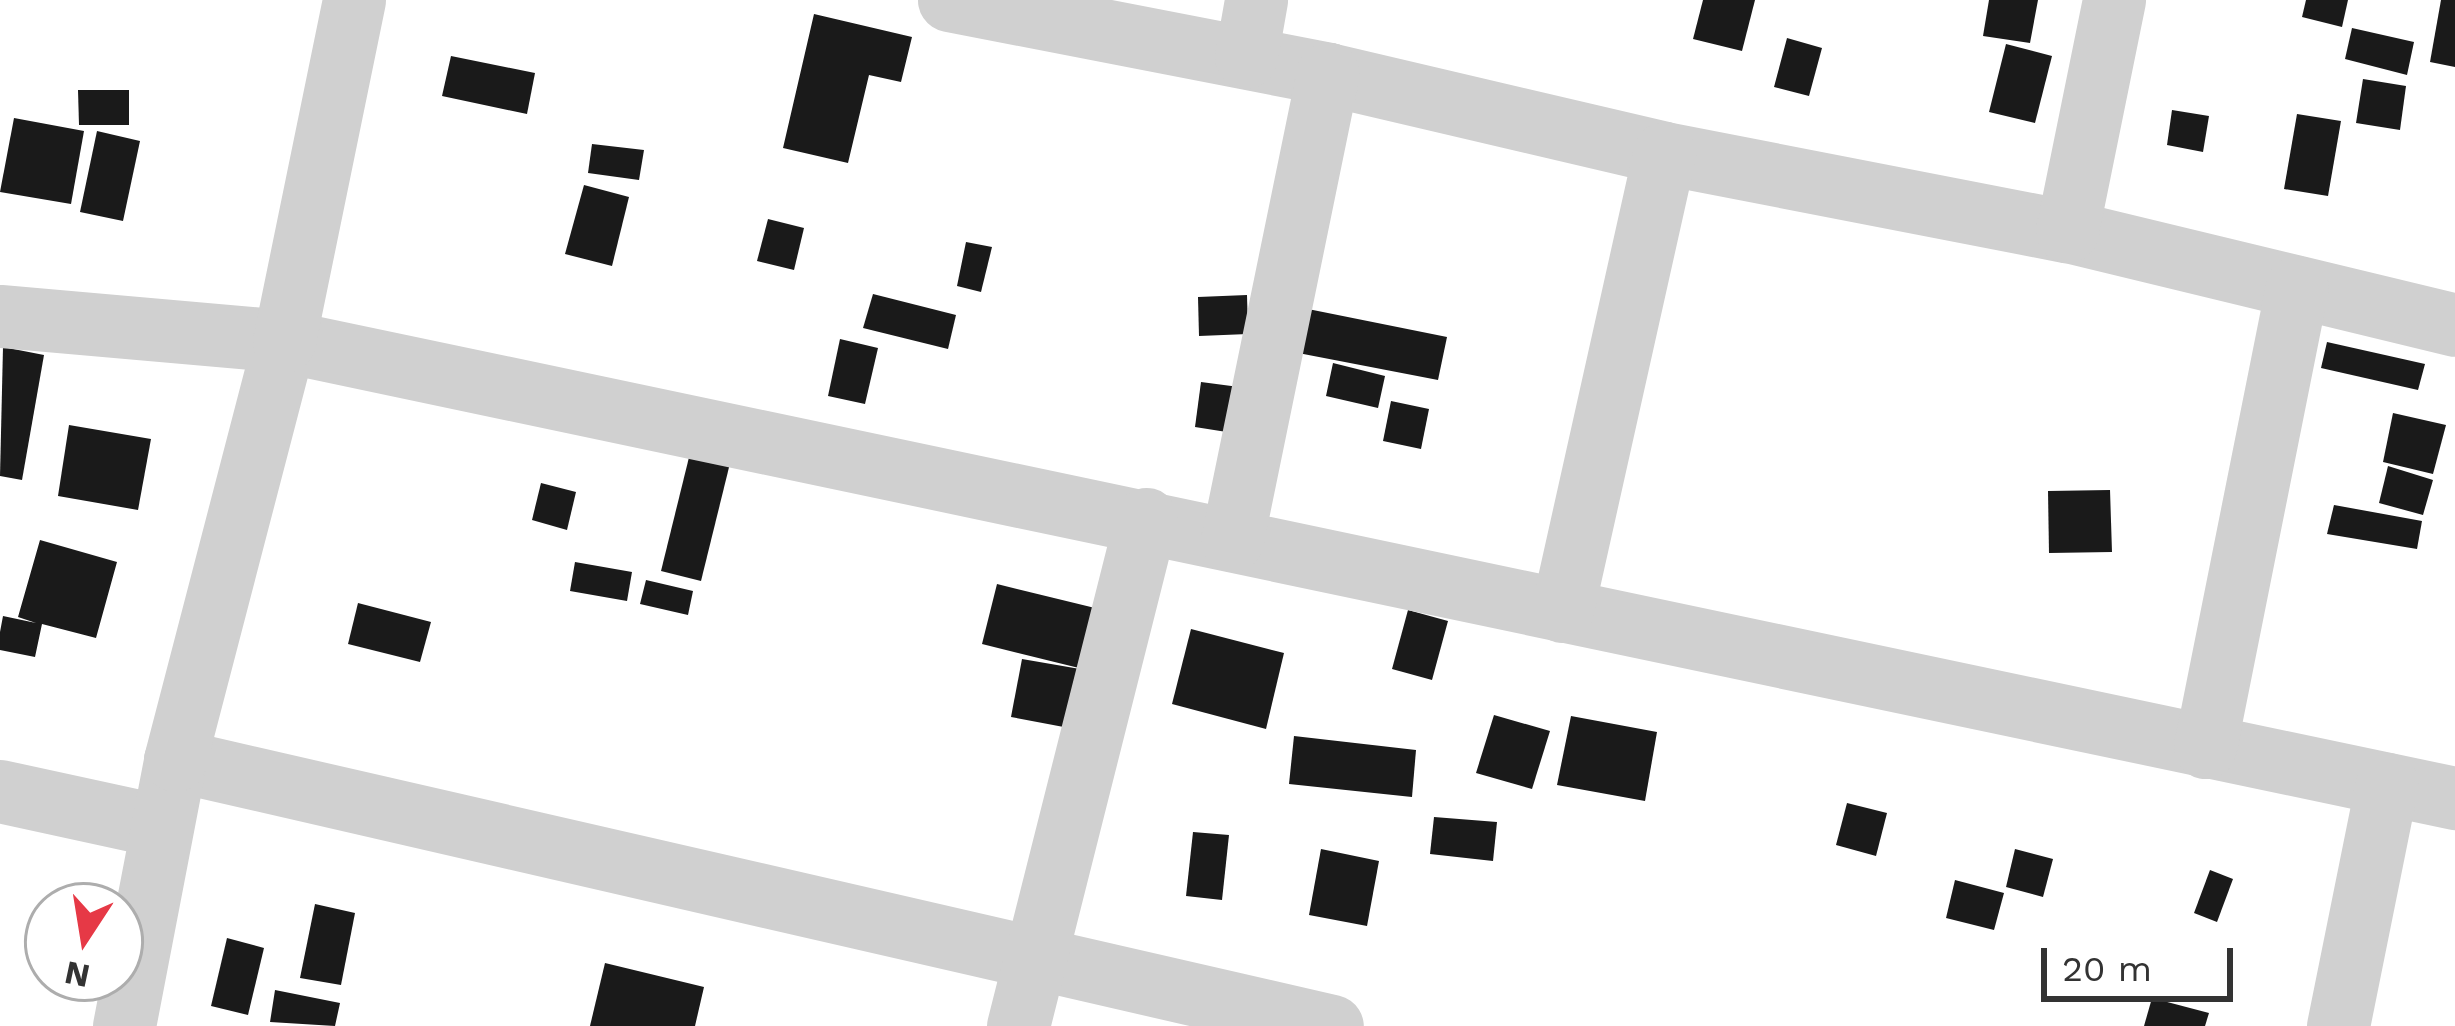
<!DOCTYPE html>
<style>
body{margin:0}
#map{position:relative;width:2455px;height:1026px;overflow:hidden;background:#fff;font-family:"Work Sans",sans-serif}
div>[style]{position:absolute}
.building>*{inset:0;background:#1a1a1a}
.minor>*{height:63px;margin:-31.5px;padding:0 31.5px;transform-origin:31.5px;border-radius:31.5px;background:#d0d0d0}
span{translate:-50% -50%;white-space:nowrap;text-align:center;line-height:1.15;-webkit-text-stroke:12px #fff;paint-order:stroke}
.north{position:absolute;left:24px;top:882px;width:120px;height:120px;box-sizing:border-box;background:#fff;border:3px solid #adadad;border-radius:50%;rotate:192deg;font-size:33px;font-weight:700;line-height:48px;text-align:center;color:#333}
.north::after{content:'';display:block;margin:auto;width:42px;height:54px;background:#e63946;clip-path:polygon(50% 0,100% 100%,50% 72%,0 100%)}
.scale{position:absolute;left:2041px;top:948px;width:192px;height:54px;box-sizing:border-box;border:6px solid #333;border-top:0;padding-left:15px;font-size:36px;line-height:42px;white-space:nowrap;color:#333;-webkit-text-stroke:9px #fff;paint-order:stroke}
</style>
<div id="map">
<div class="building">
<div style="clip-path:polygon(1703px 0,1755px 0,1742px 51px,1693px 39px)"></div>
<div style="clip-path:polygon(1989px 0,2038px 0,2030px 43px,1983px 36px)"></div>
<div style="clip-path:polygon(2306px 0,2348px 0,2342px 27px,2302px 17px)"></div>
<div style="clip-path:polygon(2441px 0,2455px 0,2455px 67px,2430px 62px)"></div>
<div style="clip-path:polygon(814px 14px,912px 37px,901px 82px,869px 75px,848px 163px,783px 148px)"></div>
<div style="clip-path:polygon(2352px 28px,2414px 42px,2407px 75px,2345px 59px)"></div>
<div style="clip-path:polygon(1787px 38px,1822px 48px,1809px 96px,1774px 87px)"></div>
<div style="clip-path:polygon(2006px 44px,2052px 56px,2035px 123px,1989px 112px)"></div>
<div style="clip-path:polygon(451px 56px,535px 73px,527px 114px,442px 96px)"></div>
<div style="clip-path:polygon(2363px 79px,2406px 86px,2400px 130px,2356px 123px)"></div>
<div style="clip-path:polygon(78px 90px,129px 90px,129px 125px,79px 125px)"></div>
<div style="clip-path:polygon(2172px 110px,2209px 116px,2203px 152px,2167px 145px)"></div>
<div style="clip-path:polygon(2297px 114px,2341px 121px,2328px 196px,2284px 189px)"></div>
<div style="clip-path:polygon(14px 118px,84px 131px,71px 204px,0 192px)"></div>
<div style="clip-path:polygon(97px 131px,140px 141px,123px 221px,80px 212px)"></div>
<div style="clip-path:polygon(592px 144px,644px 150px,639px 180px,588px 173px)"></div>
<div style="clip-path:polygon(584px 185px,629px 197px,612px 266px,565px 254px)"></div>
<div style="clip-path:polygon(768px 219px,804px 228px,794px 270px,757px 261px)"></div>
<div style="clip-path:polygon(966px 242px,992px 247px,981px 292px,957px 286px)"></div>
<div style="clip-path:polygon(873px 294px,956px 315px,948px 349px,863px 328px)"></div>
<div style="clip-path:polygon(1247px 295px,1248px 334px,1199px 336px,1198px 297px)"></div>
<div style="clip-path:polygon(1303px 308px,1447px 337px,1438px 380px,1293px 352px)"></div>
<div style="clip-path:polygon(840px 339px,878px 348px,865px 404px,828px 396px)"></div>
<div style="clip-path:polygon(2327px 342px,2425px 364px,2418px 390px,2321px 368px)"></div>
<div style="clip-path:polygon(3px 347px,44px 355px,22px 480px,0 476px)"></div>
<div style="clip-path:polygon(1333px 363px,1385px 376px,1378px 408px,1326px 396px)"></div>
<div style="clip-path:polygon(1201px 382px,1239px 387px,1233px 433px,1195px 427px)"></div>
<div style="clip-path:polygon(1391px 401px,1429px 409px,1421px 449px,1383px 441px)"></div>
<div style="clip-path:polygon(2393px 413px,2446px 425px,2433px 474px,2383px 462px)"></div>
<div style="clip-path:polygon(69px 425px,151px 439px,138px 510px,58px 496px)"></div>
<div style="clip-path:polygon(694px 437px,734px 447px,701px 581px,661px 571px)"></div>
<div style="clip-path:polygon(2388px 466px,2433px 480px,2423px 515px,2379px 503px)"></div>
<div style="clip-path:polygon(541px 483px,576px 492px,567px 530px,532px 520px)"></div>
<div style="clip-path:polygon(2110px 490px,2112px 552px,2049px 553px,2048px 491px)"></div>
<div style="clip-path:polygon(2334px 505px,2422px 521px,2417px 549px,2327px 534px)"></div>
<div style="clip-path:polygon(40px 540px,117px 562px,96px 638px,42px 624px,35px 657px,0 650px,0 632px,3px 616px,36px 623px,18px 617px)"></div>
<div style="clip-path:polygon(575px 562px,632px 572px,627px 601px,570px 591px)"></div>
<div style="clip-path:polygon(646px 580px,693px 591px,688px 615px,640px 604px)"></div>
<div style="clip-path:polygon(997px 584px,1095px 608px,1079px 668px,982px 644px)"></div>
<div style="clip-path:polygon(358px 603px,431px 622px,420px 662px,348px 644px)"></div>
<div style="clip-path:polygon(1408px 610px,1448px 621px,1432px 680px,1392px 669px)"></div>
<div style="clip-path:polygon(1191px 629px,1284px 653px,1266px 729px,1172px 704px)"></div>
<div style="clip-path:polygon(1022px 659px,1080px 669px,1069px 728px,1011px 717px)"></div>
<div style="clip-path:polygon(1494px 715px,1550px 731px,1532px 789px,1476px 773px)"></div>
<div style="clip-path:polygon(1571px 716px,1657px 732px,1645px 801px,1557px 785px)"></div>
<div style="clip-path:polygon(1294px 736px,1416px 750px,1412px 797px,1289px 784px)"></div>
<div style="clip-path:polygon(1847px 803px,1887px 813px,1876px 856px,1836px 845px)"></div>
<div style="clip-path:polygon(1434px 817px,1497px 822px,1493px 861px,1430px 854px)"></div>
<div style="clip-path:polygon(1193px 832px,1229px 835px,1222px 900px,1186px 896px)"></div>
<div style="clip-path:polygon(1321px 849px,1379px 861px,1367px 926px,1309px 915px)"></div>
<div style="clip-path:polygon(2015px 849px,2053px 859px,2043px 897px,2006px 887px)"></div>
<div style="clip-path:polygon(2210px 870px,2233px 879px,2217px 922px,2194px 913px)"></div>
<div style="clip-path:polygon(1955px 880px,2004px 893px,1994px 930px,1946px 918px)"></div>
<div style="clip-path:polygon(315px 904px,355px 913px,341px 985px,300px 978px)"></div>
<div style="clip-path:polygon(227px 938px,264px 948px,248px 1015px,211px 1006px)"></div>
<div style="clip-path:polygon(605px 963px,704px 987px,695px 1026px,590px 1026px)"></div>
<div style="clip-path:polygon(275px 990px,340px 1003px,335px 1026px,270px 1022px)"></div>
<div style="clip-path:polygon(2152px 998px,2209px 1013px,2205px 1026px,2144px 1026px)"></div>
</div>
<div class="minor">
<div style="left:949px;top:0;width:386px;rotate:11deg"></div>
<div style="left:1328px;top:74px;width:345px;rotate:13.2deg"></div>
<div style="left:1664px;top:153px;width:410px;rotate:11deg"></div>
<div style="left:2067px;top:231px;width:399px;rotate:13.6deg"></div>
<div style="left:1246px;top:57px;width:58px;rotate:-80deg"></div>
<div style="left:2067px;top:231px;width:236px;rotate:-78.5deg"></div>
<div style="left:0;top:316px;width:285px;rotate:5deg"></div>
<div style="left:284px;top:341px;width:2219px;rotate:11.89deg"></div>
<div style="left:1232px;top:540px;width:476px;rotate:-78.4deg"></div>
<div style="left:1562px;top:611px;width:469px;rotate:-77.4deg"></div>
<div style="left:2205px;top:747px;width:469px;rotate:-78.7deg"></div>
<div style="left:175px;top:760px;width:1187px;rotate:12.95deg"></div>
<div style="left:0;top:791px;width:165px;rotate:12.3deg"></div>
<div style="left:124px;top:1026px;width:271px;rotate:-79.1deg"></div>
<div style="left:175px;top:760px;width:433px;rotate:-75.4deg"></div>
<div style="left:284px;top:341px;width:348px;rotate:-78.4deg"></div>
<div style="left:1018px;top:1026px;width:523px;rotate:-75.83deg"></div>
<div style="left:2338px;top:1026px;width:247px;rotate:-78.6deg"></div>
</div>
<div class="north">N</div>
<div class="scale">20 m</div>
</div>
